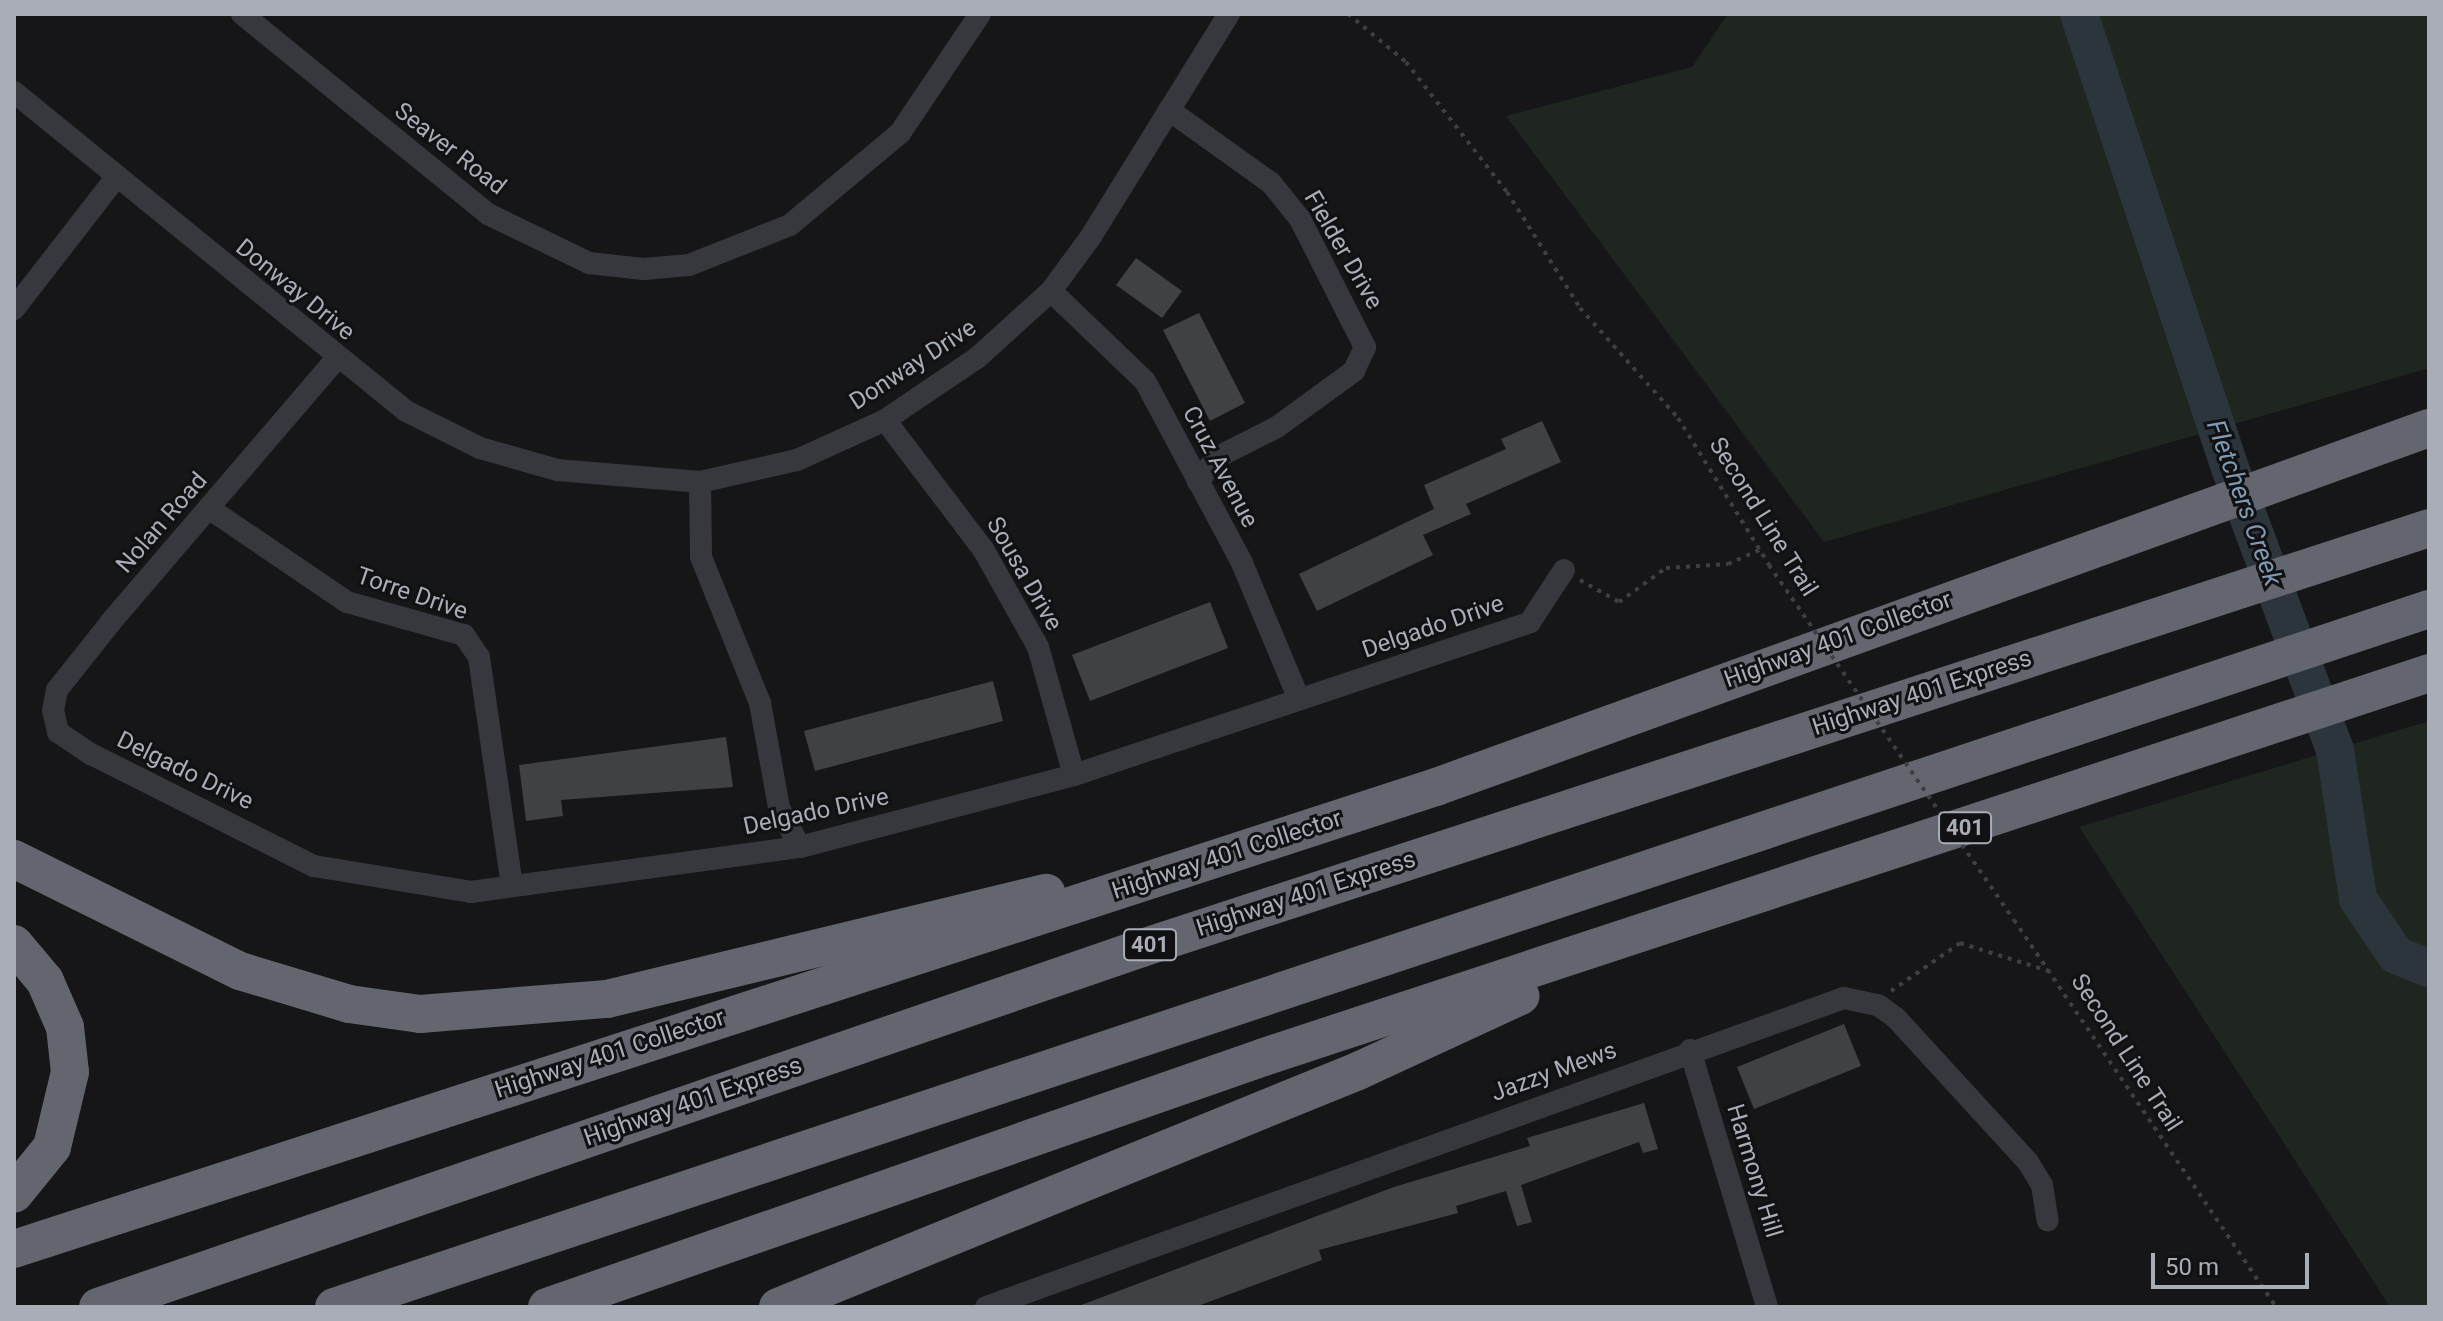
<!DOCTYPE html>
<style>
body{margin:0}
#map{position:relative;width:2443px;height:1321px;overflow:hidden;background:#161618;font-family:Roboto,sans-serif}
div>[style]{position:absolute}
.green>*{inset:0;background:#1e261f}
.river>*{height:38px;margin:-19px;padding:0 19px;transform-origin:19px;border-radius:19px;background:#2c353c}
.building>*{inset:0;background:#404145}
.path>*{height:4px;margin-top:-2px;transform-origin:0;background:repeating-linear-gradient(90deg,#3d3f44 0 4px,transparent 0 10px)}
.minor>*{height:22px;margin:-11px;padding:0 11px;transform-origin:11px;border-radius:11px;background:#37383d}
.motorway>*{height:38px;margin:-19px;padding:0 19px;transform-origin:19px;border-radius:19px;background:#63666e}
.path-bridge>*{height:4px;margin-top:-2px;transform-origin:0;background:repeating-linear-gradient(90deg,#3d3f44 0 4px,transparent 0 10px)}
span{translate:-50% -50%;white-space:nowrap;text-align:center;line-height:1.15;-webkit-text-stroke:6px #111113;paint-order:stroke}
.shield-label span{padding:2px 6px;background:#111113;border:2px solid;border-radius:6px;-webkit-text-stroke-width:0}
.shield-label{font-size:22px;color:#a8adb8;font-weight:700}
.street-label{font-size:24px;color:#a8adb8}
.water-label{font-size:26px;color:#7f9bb3;font-style:italic}
.frame{position:absolute;inset:0;border:16px solid #a8adb8;pointer-events:none}
.scale{position:absolute;left:2151px;top:1253px;width:158px;height:36px;box-sizing:border-box;border:4px solid #a8adb8;border-top:0;padding-left:10px;font-size:24px;line-height:28px;white-space:nowrap;color:#a8adb8;-webkit-text-stroke:6px #111113;paint-order:stroke}
</style>
<div id="map">
<div class="green">
<div style="clip-path:polygon(1728px 14px,2429px 14px,2429px 368px,1824px 542px,1506px 116px,1692px 67px)"></div>
<div style="clip-path:polygon(2429px 721px,2429px 1307px,2390px 1307px,2079px 827px)"></div>
</div>
<div class="river">
<div style="left:2079px;top:14px;width:484px;rotate:71.6deg"></div>
<div style="left:2232px;top:473px;width:296px;rotate:69.6deg"></div>
<div style="left:2335px;top:750px;width:151px;rotate:81.2deg"></div>
<div style="left:2358px;top:899px;width:68px;rotate:55.8deg"></div>
<div style="left:2396px;top:955px;width:35px;rotate:22deg"></div>
</div>
<div class="building">
<div style="clip-path:polygon(1136px 258px,1182px 291px,1162px 318px,1116px 285px)"></div>
<div style="clip-path:polygon(1199px 313px,1245px 403px,1210px 421px,1163px 330px)"></div>
<div style="clip-path:polygon(1542px 421px,1561px 462px,1466px 504px,1471px 514px,1423px 535px,1433px 555px,1317px 611px,1299px 574px,1434px 509px,1424px 485px,1506px 449px,1501px 439px)"></div>
<div style="clip-path:polygon(1210px 602px,1228px 648px,1090px 701px,1072px 655px)"></div>
<div style="clip-path:polygon(993px 681px,1003px 721px,815px 771px,804px 731px)"></div>
<div style="clip-path:polygon(726px 737px,733px 787px,561px 800px,563px 816px,526px 821px,519px 765px)"></div>
<div style="clip-path:polygon(1844px 1024px,1861px 1066px,1754px 1109px,1737px 1067px)"></div>
<div style="clip-path:polygon(1644px 1103px,1658px 1149px,1643px 1153px,1639px 1142px,1521px 1185px,1532px 1222px,1517px 1226px,1506px 1191px,1456px 1206px,1458px 1213px,1319px 1250px,1322px 1260px,1195px 1307px,1076px 1307px,1394px 1187px,1530px 1146px,1527px 1138px)"></div>
</div>
<div class="path">
<div style="left:1348px;top:14px;width:75px;rotate:39.6deg"></div>
<div style="left:1406px;top:62px;width:165px;rotate:52.2deg"></div>
<div style="left:1507px;top:192px;width:137px;rotate:57.8deg"></div>
<div style="left:1580px;top:308px;width:147px;rotate:48.3deg"></div>
<div style="left:1678px;top:418px;width:173px;rotate:58.2deg"></div>
<div style="left:1580px;top:580px;width:45px;rotate:29.4deg"></div>
<div style="left:1619px;top:602px;width:58px;rotate:-35.9deg"></div>
<div style="left:1666px;top:568px;width:62px;rotate:-3.7deg"></div>
<div style="left:1728px;top:564px;width:35px;rotate:-24deg"></div>
<div style="left:2014px;top:920px;width:467px;rotate:55.9deg"></div>
<div style="left:1891px;top:991px;width:84px;rotate:-34.8deg"></div>
<div style="left:1960px;top:943px;width:96px;rotate:17.5deg"></div>
</div>
<div class="minor">
<div style="left:242px;top:14px;width:317px;rotate:39.1deg"></div>
<div style="left:488px;top:214px;width:112px;rotate:25.9deg"></div>
<div style="left:589px;top:263px;width:55px;rotate:6.2deg"></div>
<div style="left:644px;top:269px;width:45px;rotate:-5.1deg"></div>
<div style="left:689px;top:265px;width:109px;rotate:-21.6deg"></div>
<div style="left:790px;top:225px;width:143px;rotate:-39.9deg"></div>
<div style="left:900px;top:133px;width:143px;rotate:-56.1deg"></div>
<div style="left:14px;top:92px;width:505px;rotate:39.14deg"></div>
<div style="left:406px;top:411px;width:83px;rotate:26.6deg"></div>
<div style="left:480px;top:448px;width:80px;rotate:15.9deg"></div>
<div style="left:557px;top:470px;width:144px;rotate:4.8deg"></div>
<div style="left:700px;top:482px;width:99px;rotate:-12.8deg"></div>
<div style="left:797px;top:460px;width:97px;rotate:-24.4deg"></div>
<div style="left:885px;top:420px;width:111px;rotate:-34deg"></div>
<div style="left:977px;top:358px;width:100px;rotate:-42.2deg"></div>
<div style="left:1051px;top:291px;width:66px;rotate:-53.7deg"></div>
<div style="left:1090px;top:238px;width:264px;rotate:-58.2deg"></div>
<div style="left:1169px;top:110px;width:125px;rotate:35.6deg"></div>
<div style="left:1271px;top:183px;width:46px;rotate:51.1deg"></div>
<div style="left:1300px;top:219px;width:144px;rotate:63.1deg"></div>
<div style="left:1365px;top:347px;width:26px;rotate:115deg"></div>
<div style="left:1354px;top:371px;width:95px;rotate:144deg"></div>
<div style="left:1277px;top:427px;width:68px;rotate:153.1deg"></div>
<div style="left:1216px;top:458px;width:30px;rotate:127deg"></div>
<div style="left:1051px;top:291px;width:130px;rotate:43.8deg"></div>
<div style="left:1145px;top:381px;width:206px;rotate:61.9deg"></div>
<div style="left:1242px;top:563px;width:147px;rotate:67.3deg"></div>
<div style="left:14px;top:309px;width:165px;rotate:-52.2deg"></div>
<div style="left:337px;top:358px;width:348px;rotate:130.6deg"></div>
<div style="left:111px;top:622px;width:87px;rotate:128.5deg"></div>
<div style="left:57px;top:690px;width:20px;rotate:101deg"></div>
<div style="left:53px;top:710px;width:23px;rotate:77deg"></div>
<div style="left:58px;top:732px;width:40px;rotate:34deg"></div>
<div style="left:91px;top:754px;width:250px;rotate:26.7deg"></div>
<div style="left:314px;top:866px;width:159px;rotate:9.4deg"></div>
<div style="left:471px;top:892px;width:332px;rotate:-7.8deg"></div>
<div style="left:800px;top:847px;width:283px;rotate:-14.7deg"></div>
<div style="left:1074px;top:775px;width:481px;rotate:-18.5deg"></div>
<div style="left:1530px;top:622px;width:62px;rotate:-56.8deg"></div>
<div style="left:885px;top:420px;width:162px;rotate:52.8deg"></div>
<div style="left:983px;top:549px;width:112px;rotate:60.7deg"></div>
<div style="left:1038px;top:647px;width:133px;rotate:74.3deg"></div>
<div style="left:700px;top:482px;width:75px;rotate:89.2deg"></div>
<div style="left:701px;top:557px;width:157px;rotate:68deg"></div>
<div style="left:760px;top:703px;width:107px;rotate:79.7deg"></div>
<div style="left:779px;top:808px;width:44px;rotate:61.7deg"></div>
<div style="left:210px;top:509px;width:166px;rotate:34.2deg"></div>
<div style="left:347px;top:602px;width:122px;rotate:15.8deg"></div>
<div style="left:464px;top:635px;width:27px;rotate:56deg"></div>
<div style="left:479px;top:657px;width:231px;rotate:81.8deg"></div>
<div style="left:1690px;top:1050px;width:268px;rotate:73.3deg"></div>
<div style="left:986px;top:1307px;width:912px;rotate:-19.81deg"></div>
<div style="left:1844px;top:998px;width:35px;rotate:12deg"></div>
<div style="left:1878px;top:1005px;width:22px;rotate:36deg"></div>
<div style="left:1896px;top:1018px;width:195px;rotate:47.5deg"></div>
<div style="left:2028px;top:1162px;width:27px;rotate:59deg"></div>
<div style="left:2042px;top:1185px;width:36px;rotate:81deg"></div>
</div>
<div class="motorway">
<div style="left:14px;top:859px;width:252px;rotate:26.4deg"></div>
<div style="left:240px;top:971px;width:114px;rotate:16.8deg"></div>
<div style="left:349px;top:1004px;width:72px;rotate:8deg"></div>
<div style="left:420px;top:1014px;width:188px;rotate:-4.6deg"></div>
<div style="left:607px;top:999px;width:452px;rotate:-13.6deg"></div>
<div style="left:14px;top:944px;width:48px;rotate:50deg"></div>
<div style="left:45px;top:981px;width:50px;rotate:66.5deg"></div>
<div style="left:65px;top:1027px;width:45px;rotate:83.7deg"></div>
<div style="left:70px;top:1072px;width:77px;rotate:103.5deg"></div>
<div style="left:52px;top:1147px;width:60px;rotate:129deg"></div>
<div style="left:14px;top:1249px;width:1495px;rotate:-18deg"></div>
<div style="left:1436px;top:787px;width:1056px;rotate:-19.88deg"></div>
<div style="left:98px;top:1307px;width:1104px;rotate:-18.98deg"></div>
<div style="left:1142px;top:948px;width:1354px;rotate:-18.07deg"></div>
<div style="left:334px;top:1307px;width:2208px;rotate:-18.43deg"></div>
<div style="left:547px;top:1307px;width:759px;rotate:-19.22deg"></div>
<div style="left:1264px;top:1057px;width:1227px;rotate:-18.24deg"></div>
<div style="left:778px;top:1307px;width:626px;rotate:-22.14deg"></div>
<div style="left:1358px;top:1071px;width:179px;rotate:-24.8deg"></div>
</div>
<div class="path-bridge">
<div style="left:1769px;top:565px;width:431px;rotate:55.4deg"></div>
</div>
<div class="shield-label">
<span style="left:1965px;top:828px">401</span>
<span style="left:1150px;top:945px">401</span>
</div>
<div class="street-label">
<span style="left:450px;top:149px;rotate:38deg">Seaver Road</span>
<span style="left:1343px;top:250px;rotate:60deg">Fielder Drive</span>
<span style="left:295px;top:290px;rotate:39deg">Donway Drive</span>
<span style="left:913px;top:365px;rotate:-33deg">Donway Drive</span>
<span style="left:1220px;top:467px;rotate:62deg">Cruz Avenue</span>
<span style="left:1763px;top:517px;rotate:58deg">Second Line Trail</span>
<span style="left:162px;top:523px;rotate:-49deg">Nolan Road</span>
<span style="left:1024px;top:574px;rotate:60deg">Sousa Drive</span>
<span style="left:412px;top:594px;rotate:19deg">Torre Drive</span>
<span style="left:1433px;top:627px;rotate:-19deg">Delgado Drive</span>
<span style="left:1838px;top:640px;rotate:-20deg">Highway 401 Collector</span>
<span style="left:1922px;top:693px;rotate:-18deg">Highway 401 Express</span>
<span style="left:185px;top:771px;rotate:26deg">Delgado Drive</span>
<span style="left:816px;top:812px;rotate:-12deg">Delgado Drive</span>
<span style="left:1227px;top:855px;rotate:-18deg">Highway 401 Collector</span>
<span style="left:1306px;top:894px;rotate:-18deg">Highway 401 Express</span>
<span style="left:2126px;top:1053px;rotate:57deg">Second Line Trail</span>
<span style="left:610px;top:1054px;rotate:-18deg">Highway 401 Collector</span>
<span style="left:1554px;top:1072px;rotate:-20deg">Jazzy Mews</span>
<span style="left:693px;top:1102px;rotate:-19deg">Highway 401 Express</span>
<span style="left:1754px;top:1171px;rotate:73deg">Harmony Hill</span>
</div>
<div class="water-label">
<span style="left:2244px;top:503px;rotate:70deg">Fletchers Creek</span>
</div>
<div class="frame"></div>
<div class="scale">50 m</div>
</div>
